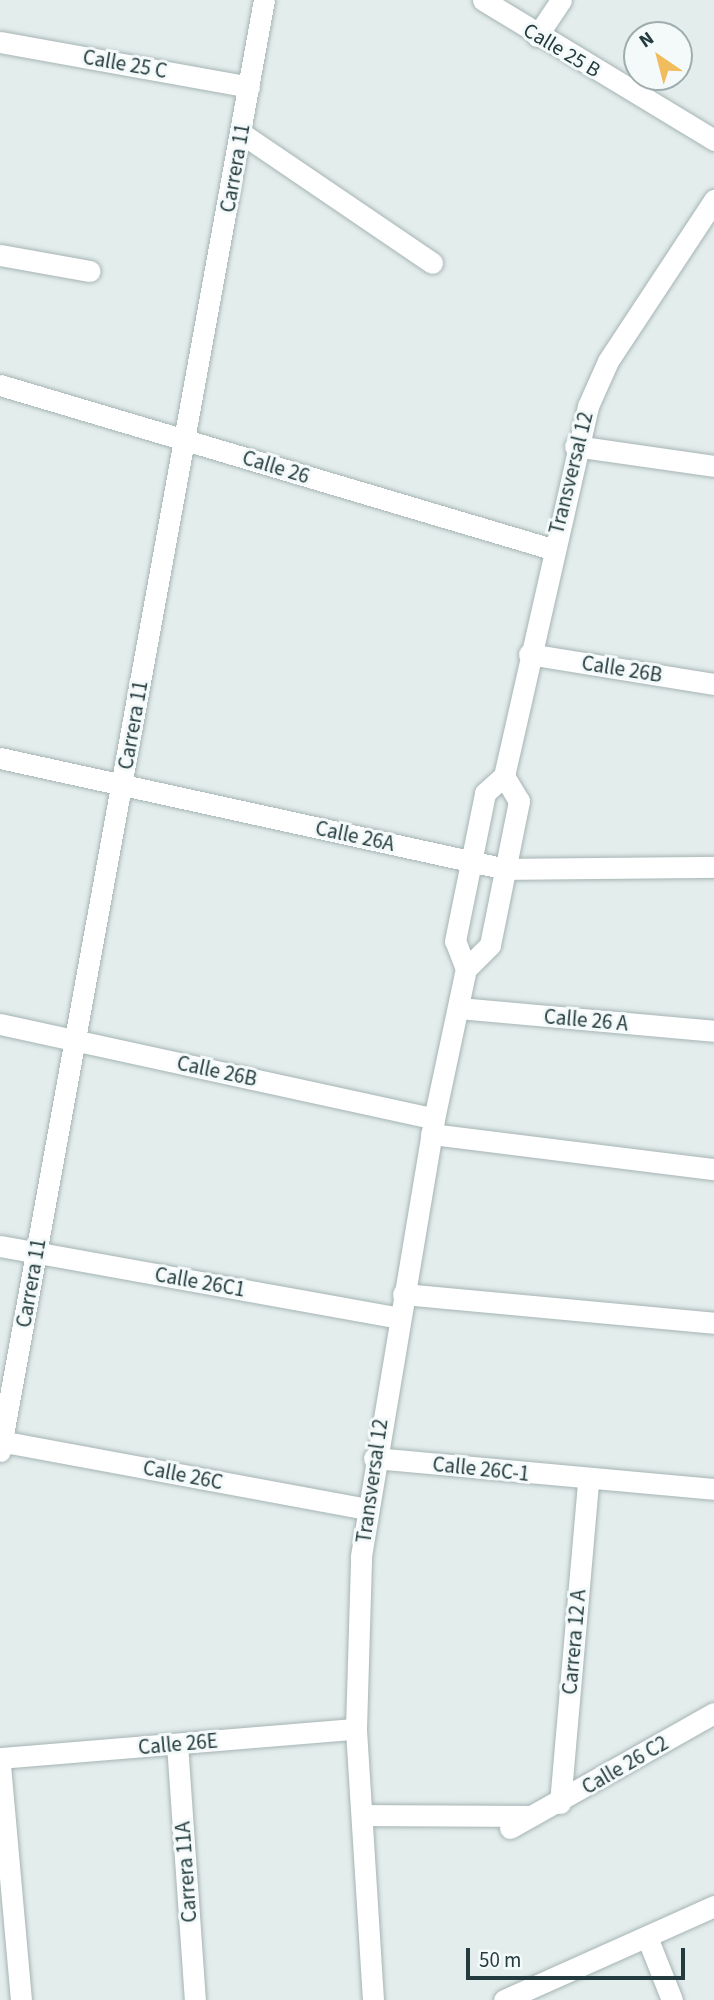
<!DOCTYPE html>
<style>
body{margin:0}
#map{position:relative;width:714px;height:2000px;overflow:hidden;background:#e3edec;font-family:"Source Sans 3",sans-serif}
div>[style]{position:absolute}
.roads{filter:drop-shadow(0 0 2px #a6b4b4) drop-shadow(0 0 2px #a6b4b4)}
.street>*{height:21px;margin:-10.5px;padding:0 10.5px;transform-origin:10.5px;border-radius:10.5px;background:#fff}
.secondary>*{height:21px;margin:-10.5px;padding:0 10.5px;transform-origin:10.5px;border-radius:10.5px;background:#fff}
span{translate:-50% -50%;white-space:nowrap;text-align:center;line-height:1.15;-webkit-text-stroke:6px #f4f9f9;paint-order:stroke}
.street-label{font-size:21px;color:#233b3e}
.north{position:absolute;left:623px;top:21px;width:70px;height:70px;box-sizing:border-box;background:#f4f9f9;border:2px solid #a0adae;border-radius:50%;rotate:325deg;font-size:19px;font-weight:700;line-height:28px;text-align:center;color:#233b3e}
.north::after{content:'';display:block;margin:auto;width:24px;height:32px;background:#f1bc5d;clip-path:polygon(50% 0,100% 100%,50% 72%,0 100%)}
.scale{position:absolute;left:466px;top:1948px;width:219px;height:32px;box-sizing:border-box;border:4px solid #233b3e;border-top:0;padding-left:9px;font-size:21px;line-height:24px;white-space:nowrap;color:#233b3e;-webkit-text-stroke:5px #f4f9f9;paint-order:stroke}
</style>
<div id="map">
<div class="roads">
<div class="street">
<div style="left:483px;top:0;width:270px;rotate:31.2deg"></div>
<div style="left:537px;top:36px;width:43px;rotate:-56.3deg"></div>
<div style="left:0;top:42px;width:253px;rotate:10.2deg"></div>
<div style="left:241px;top:133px;width:231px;rotate:34.2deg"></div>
<div style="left:0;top:255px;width:91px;rotate:10.1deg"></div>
<div style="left:0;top:385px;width:576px;rotate:16.55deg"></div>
<div style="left:575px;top:446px;width:140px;rotate:8.2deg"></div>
<div style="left:529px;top:654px;width:187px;rotate:9.2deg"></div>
<div style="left:458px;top:1008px;width:257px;rotate:5.1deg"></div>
<div style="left:0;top:1024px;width:444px;rotate:12.3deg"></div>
<div style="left:431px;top:1134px;width:285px;rotate:7.1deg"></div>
<div style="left:0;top:1246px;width:405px;rotate:10.2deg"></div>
<div style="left:403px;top:1294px;width:312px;rotate:5.3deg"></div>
<div style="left:0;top:1441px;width:373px;rotate:10.5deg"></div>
<div style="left:0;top:1451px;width:1475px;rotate:-79.69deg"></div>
<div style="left:374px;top:1458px;width:341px;rotate:5.2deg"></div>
<div style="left:177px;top:1744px;width:257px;rotate:86deg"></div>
<div style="left:0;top:1758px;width:357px;rotate:-4.7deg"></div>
<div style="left:0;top:1765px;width:236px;rotate:84.9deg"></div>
<div style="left:560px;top:1803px;width:324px;rotate:-85deg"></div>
<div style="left:362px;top:1815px;width:168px;rotate:0.3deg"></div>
<div style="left:510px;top:1828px;width:234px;rotate:-29.4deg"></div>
<div style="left:647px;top:1937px;width:68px;rotate:68.4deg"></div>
<div style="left:504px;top:2000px;width:230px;rotate:-24.1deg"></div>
</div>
<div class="secondary">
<div style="left:0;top:758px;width:518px;rotate:12.37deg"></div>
<div style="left:506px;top:869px;width:208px;rotate:-0.6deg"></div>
<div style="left:466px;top:969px;width:30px;rotate:-111deg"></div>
<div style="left:455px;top:941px;width:151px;rotate:-78.5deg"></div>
<div style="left:485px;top:793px;width:25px;rotate:-42deg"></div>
<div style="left:504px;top:776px;width:379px;rotate:-77.2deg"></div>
<div style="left:588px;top:406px;width:49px;rotate:-66deg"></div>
<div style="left:608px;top:361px;width:193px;rotate:-56.6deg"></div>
<div style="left:373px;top:2000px;width:272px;rotate:-93.6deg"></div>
<div style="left:356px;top:1729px;width:173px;rotate:-88.3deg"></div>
<div style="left:361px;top:1556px;width:443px;rotate:-80.5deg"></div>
<div style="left:434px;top:1119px;width:153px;rotate:-78deg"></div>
<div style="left:466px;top:969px;width:34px;rotate:-45deg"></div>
<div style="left:490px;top:945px;width:147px;rotate:-78.6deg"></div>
<div style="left:519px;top:801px;width:29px;rotate:-121deg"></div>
</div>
</div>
<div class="street-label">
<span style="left:562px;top:50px;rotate:31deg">Calle 25 B</span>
<span style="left:125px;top:64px;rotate:10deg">Calle 25 C</span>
<span style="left:235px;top:168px;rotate:-80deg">Carrera 11</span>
<span style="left:276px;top:467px;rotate:17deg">Calle 26</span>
<span style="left:571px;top:473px;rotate:-76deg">Transversal 12</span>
<span style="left:622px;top:669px;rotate:9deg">Calle 26B</span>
<span style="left:133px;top:725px;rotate:-80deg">Carrera 11</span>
<span style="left:355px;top:836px;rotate:12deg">Calle 26A</span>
<span style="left:586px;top:1020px;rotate:5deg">Calle 26 A</span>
<span style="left:217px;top:1071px;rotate:12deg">Calle 26B</span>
<span style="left:200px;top:1282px;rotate:10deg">Calle 26C1</span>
<span style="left:31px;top:1283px;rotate:-80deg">Carrera 11</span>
<span style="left:481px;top:1469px;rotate:6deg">Calle 26C-1</span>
<span style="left:183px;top:1475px;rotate:11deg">Calle 26C</span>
<span style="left:372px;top:1481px;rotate:-82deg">Transversal 12</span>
<span style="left:574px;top:1642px;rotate:-85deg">Carrera 12 A</span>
<span style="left:178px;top:1744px;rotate:-5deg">Calle 26E</span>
<span style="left:625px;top:1765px;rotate:-30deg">Calle 26 C2</span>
<span style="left:186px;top:1872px;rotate:-94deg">Carrera 11A</span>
</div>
<div class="north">N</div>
<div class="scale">50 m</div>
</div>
